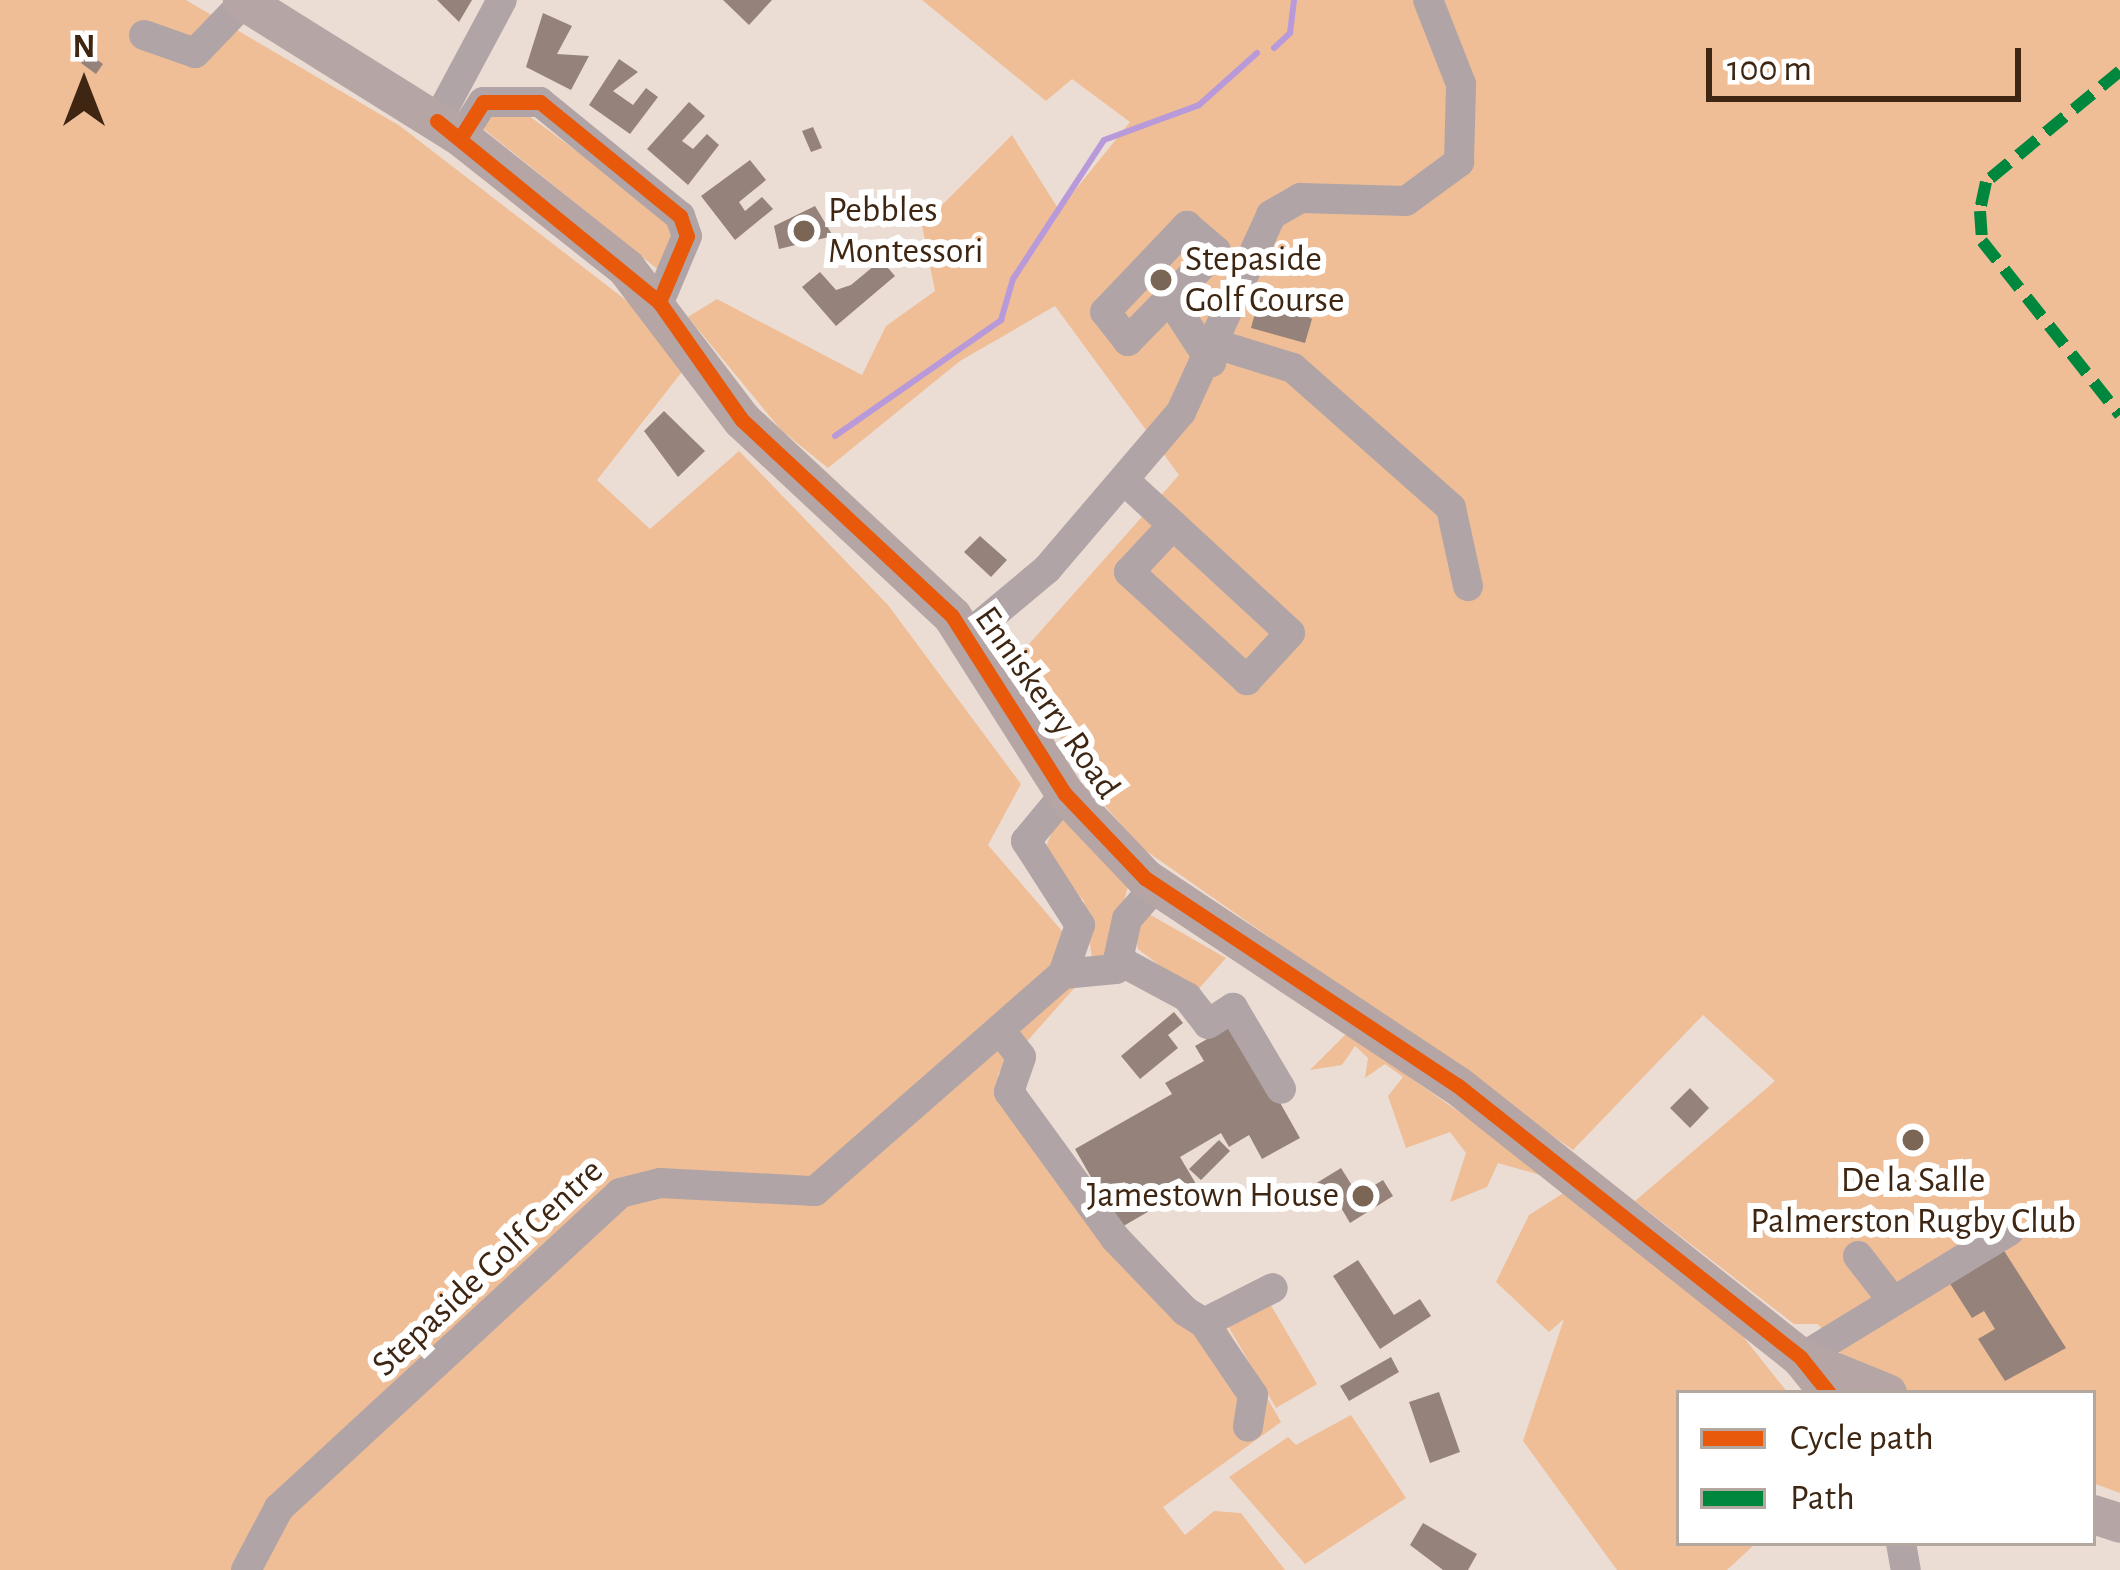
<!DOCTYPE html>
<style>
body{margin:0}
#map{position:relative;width:2120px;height:1570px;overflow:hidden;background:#ecddd4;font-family:"Alegreya Sans",sans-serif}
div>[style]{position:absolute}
.green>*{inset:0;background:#efbe96}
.stream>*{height:6px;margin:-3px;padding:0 3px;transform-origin:3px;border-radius:3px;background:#b89adb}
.building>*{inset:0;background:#95827a}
.minor>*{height:30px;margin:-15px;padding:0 15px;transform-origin:15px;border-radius:15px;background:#b0a4a6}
.major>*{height:39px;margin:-19.5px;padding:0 19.5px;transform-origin:19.5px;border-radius:19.5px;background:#b5a5a4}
.quiet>*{height:12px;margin-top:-6px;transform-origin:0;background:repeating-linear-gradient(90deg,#00873e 0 24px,transparent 0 36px)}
.cycleway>*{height:15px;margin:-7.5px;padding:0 7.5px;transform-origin:7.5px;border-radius:7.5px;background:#e8590c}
.dots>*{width:33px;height:33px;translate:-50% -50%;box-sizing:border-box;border:6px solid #fff;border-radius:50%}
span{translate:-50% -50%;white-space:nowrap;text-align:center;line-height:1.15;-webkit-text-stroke:12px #fff;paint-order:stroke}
.poi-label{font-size:36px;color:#3e2612}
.left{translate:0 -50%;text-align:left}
.right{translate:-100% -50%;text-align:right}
.street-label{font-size:36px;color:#3e2612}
.legend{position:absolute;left:1676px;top:1390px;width:420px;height:156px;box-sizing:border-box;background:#fff;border:3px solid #b2a8a0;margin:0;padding:15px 21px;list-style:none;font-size:36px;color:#3e2612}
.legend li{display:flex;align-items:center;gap:24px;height:60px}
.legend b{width:60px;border:3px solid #b2a8a0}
.north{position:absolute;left:24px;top:24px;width:120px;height:120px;-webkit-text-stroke:9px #fff;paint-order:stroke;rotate:0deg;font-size:33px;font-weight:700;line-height:48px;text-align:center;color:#3e2612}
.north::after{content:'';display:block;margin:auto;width:42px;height:54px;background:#3e2612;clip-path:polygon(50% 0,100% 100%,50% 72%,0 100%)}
.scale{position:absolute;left:1706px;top:48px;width:315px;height:54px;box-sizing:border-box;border:6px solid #3e2612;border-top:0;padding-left:15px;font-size:36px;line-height:42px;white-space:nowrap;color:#3e2612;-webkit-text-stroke:9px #fff;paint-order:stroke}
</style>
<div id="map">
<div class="green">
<div style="clip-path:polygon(0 0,186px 0,400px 126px,631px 304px,685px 368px,597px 480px,650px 529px,739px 451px,888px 605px,1021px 784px,988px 845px,1093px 967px,998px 1074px,1002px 1096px,1100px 1232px,1223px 1321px,1281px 1422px,1163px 1507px,1185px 1535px,1214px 1511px,1241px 1513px,1285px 1570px,0 1570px)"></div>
<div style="clip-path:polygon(922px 0,2120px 0,2120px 1493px,2093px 1483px,2093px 1393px,1908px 1393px,1842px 1355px,1818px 1324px,1794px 1324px,1635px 1201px,1775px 1081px,1703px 1015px,1573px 1150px,1142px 848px,1097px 797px,1014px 661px,1179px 475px,1055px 306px,960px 361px,828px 468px,781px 430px,688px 317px,717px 299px,862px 375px,886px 326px,935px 291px,922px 225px,1012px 135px,1059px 210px,1130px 122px,1072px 79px,1046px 101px)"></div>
<div style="clip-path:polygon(517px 107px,677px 225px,666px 276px,475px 122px)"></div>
<div style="clip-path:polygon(1060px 813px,1130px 880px,1108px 957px,1092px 959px,1084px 901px,1042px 856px)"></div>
<div style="clip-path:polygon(1149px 914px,1226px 958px,1195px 993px,1138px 949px,1135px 930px)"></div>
<div style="clip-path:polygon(1347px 1033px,1493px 1136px,1544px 1176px,1498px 1163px,1487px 1187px,1450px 1202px,1466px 1153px,1450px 1132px,1406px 1148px,1388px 1096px,1403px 1077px,1385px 1064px,1365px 1078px,1368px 1058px,1355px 1046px,1342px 1065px,1310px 1070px)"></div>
<div style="clip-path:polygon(1565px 1192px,1737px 1329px,1788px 1393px,1679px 1393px,1679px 1543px,1756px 1543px,1727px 1570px,1617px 1570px,1523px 1441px,1564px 1319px,1549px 1332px,1496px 1282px,1529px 1215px)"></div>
<div style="clip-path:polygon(1266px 1297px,1317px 1384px,1276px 1408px,1225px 1321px)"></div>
<div style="clip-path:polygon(1351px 1415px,1406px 1498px,1305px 1564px,1229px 1477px,1288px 1437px,1296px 1445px)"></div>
</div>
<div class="stream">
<div style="left:1274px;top:48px;width:22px;rotate:-43deg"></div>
<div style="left:1290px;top:33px;width:33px;rotate:-83deg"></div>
<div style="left:835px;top:436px;width:203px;rotate:-34.9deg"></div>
<div style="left:1001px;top:320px;width:43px;rotate:-73.7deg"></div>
<div style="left:1013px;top:279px;width:166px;rotate:-56.8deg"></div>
<div style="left:1104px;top:140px;width:101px;rotate:-20.2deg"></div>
<div style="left:1199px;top:105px;width:78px;rotate:-41.9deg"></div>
</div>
<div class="building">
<div style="clip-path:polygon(437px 0,472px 0,459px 22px)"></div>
<div style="clip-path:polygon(723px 0,772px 0,749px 25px)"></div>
<div style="clip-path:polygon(543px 13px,572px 26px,557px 54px,589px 56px,571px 90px,526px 67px)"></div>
<div style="clip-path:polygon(88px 53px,103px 64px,96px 74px,81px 63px)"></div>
<div style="clip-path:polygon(619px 59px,638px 72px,613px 91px,633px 105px,646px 88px,658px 97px,630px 134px,589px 105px)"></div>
<div style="clip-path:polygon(689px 102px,705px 116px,682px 141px,693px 149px,707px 134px,719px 145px,688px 185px,647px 149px)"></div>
<div style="clip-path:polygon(813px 127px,822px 148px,811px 152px,802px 131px)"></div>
<div style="clip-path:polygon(750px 160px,766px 180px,739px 202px,745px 211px,762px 197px,773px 209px,735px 240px,701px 196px)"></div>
<div style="clip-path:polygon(815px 206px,833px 236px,779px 249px,774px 226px)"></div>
<div style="clip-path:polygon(881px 260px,895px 276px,836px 326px,802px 287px,820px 272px,836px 290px,851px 285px)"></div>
<div style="clip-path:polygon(1261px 291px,1312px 319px,1305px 343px,1251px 328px)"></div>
<div style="clip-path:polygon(664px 411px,705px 451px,678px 477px,644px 431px)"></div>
<div style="clip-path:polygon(980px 536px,1007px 560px,991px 577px,964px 552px)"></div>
<div style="clip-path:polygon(1174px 1012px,1183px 1023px,1168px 1035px,1178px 1048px,1140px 1079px,1121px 1056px)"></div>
<div style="clip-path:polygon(1235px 1023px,1300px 1138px,1262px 1159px,1249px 1135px,1229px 1147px,1221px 1133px,1180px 1157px,1196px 1184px,1120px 1228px,1075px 1149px,1172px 1094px,1165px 1083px,1204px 1061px,1195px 1046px)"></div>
<div style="clip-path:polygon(1690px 1088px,1709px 1108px,1690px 1128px,1670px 1108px)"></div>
<div style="clip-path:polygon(1219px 1140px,1230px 1151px,1201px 1180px,1189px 1169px)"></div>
<div style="clip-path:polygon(1341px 1168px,1358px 1195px,1383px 1180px,1393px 1196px,1350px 1223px,1333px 1194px,1312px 1207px,1302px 1192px)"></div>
<div style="clip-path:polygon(2001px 1246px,2066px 1348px,2005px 1381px,1978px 1339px,1995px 1329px,1984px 1311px,1972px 1318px,1947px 1279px)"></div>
<div style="clip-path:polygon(1358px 1260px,1394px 1315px,1420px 1299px,1431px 1316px,1380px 1349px,1333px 1276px)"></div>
<div style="clip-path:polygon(1391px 1357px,1399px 1372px,1349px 1401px,1340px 1386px)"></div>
<div style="clip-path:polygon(1439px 1392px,1460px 1452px,1430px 1463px,1409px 1402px)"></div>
<div style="clip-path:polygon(1423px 1523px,1477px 1554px,1468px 1570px,1443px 1570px,1410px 1545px)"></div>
</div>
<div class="minor">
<div style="left:144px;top:35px;width:54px;rotate:19.4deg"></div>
<div style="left:195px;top:53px;width:71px;rotate:-46.1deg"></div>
<div style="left:437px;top:121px;width:137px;rotate:-61.8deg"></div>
<div style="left:461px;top:137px;width:41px;rotate:-57.8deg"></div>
<div style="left:483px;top:102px;width:57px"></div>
<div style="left:540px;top:102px;width:181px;rotate:39.2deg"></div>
<div style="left:680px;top:216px;width:21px;rotate:71deg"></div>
<div style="left:687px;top:236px;width:72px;rotate:113deg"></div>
<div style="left:1187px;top:226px;width:38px;rotate:41deg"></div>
<div style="left:1216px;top:251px;width:126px;rotate:134.4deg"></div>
<div style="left:1128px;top:341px;width:37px;rotate:-128deg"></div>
<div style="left:1105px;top:312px;width:119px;rotate:-46.4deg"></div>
<div style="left:1172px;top:302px;width:72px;rotate:57deg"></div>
<div style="left:1219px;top:345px;width:77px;rotate:17.3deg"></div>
<div style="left:1293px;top:368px;width:211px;rotate:41.5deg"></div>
<div style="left:1451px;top:508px;width:80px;rotate:77.7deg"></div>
<div style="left:1124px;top:480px;width:67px;rotate:42.6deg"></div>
<div style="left:1173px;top:525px;width:159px;rotate:42.7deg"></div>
<div style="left:1290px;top:633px;width:64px;rotate:132.5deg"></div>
<div style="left:1247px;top:680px;width:160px;rotate:-137.5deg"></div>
<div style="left:1129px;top:572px;width:64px;rotate:-46.9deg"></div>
<div style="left:968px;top:635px;width:103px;rotate:-39.9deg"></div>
<div style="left:1047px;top:569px;width:206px;rotate:-49.5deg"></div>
<div style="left:1181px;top:412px;width:217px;rotate:-65.4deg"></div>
<div style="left:1271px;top:215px;width:34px;rotate:-30deg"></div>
<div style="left:1301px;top:198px;width:105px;rotate:1.6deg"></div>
<div style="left:1406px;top:201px;width:66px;rotate:-36.3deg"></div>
<div style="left:1459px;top:162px;width:78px;rotate:-88.5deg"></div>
<div style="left:1461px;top:84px;width:90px;rotate:-111.4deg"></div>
<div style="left:1122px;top:962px;width:74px;rotate:28.3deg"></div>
<div style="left:1187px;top:997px;width:34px;rotate:52deg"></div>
<div style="left:1208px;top:1024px;width:30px;rotate:-33deg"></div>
<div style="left:1233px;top:1008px;width:94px;rotate:59.3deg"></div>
<div style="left:1063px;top:974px;width:53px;rotate:-5.4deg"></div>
<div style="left:1116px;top:969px;width:51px;rotate:-77.6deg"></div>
<div style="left:1127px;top:919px;width:44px;rotate:-48.7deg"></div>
<div style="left:1000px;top:1030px;width:34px;rotate:52deg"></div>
<div style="left:1021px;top:1057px;width:37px;rotate:109deg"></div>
<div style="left:1009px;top:1092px;width:180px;rotate:54deg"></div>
<div style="left:1115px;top:1238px;width:101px;rotate:46.2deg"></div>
<div style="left:1185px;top:1311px;width:22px;rotate:32deg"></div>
<div style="left:1204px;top:1323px;width:77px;rotate:-26.9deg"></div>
<div style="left:1858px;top:1256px;width:51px;rotate:52.2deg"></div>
<div style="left:1204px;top:1323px;width:87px;rotate:55.8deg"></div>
<div style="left:1253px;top:1395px;width:32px;rotate:99deg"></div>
<div style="left:1801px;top:1358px;width:244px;rotate:-31.4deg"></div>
<div style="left:1901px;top:1543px;width:27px;rotate:80deg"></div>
<div style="left:246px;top:1570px;width:70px;rotate:-62deg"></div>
<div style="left:279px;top:1508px;width:464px;rotate:-42.7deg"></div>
<div style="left:620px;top:1193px;width:41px;rotate:-14deg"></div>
<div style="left:660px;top:1183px;width:155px;rotate:3deg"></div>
<div style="left:815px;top:1191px;width:330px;rotate:-41.2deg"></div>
<div style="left:1063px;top:974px;width:52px;rotate:-70.9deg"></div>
<div style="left:1080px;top:925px;width:100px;rotate:-122.7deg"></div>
<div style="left:1026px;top:841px;width:61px;rotate:-50.3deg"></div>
</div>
<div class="major">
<div style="left:242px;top:0;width:258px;rotate:32deg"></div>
<div style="left:461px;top:137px;width:211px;rotate:38.4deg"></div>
<div style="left:626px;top:268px;width:191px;rotate:52.7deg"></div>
<div style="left:742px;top:420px;width:287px;rotate:43deg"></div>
<div style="left:952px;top:616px;width:211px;rotate:57.6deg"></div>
<div style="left:1065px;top:794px;width:116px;rotate:46.4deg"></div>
<div style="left:1145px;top:878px;width:374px;rotate:33.6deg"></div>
<div style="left:1457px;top:1085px;width:439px;rotate:38.4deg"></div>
<div style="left:1801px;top:1358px;width:45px;rotate:51.3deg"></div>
<div style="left:1801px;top:1358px;width:93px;rotate:22.1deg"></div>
<div style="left:2093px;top:1514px;width:28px;rotate:18deg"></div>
</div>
<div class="quiet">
<div style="left:2120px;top:71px;width:174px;rotate:140.4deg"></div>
<div style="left:1986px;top:182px;width:30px;rotate:102deg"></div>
<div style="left:1980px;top:211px;width:30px;rotate:86deg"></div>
<div style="left:1982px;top:241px;width:222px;rotate:51.6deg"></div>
</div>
<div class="cycleway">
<div style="left:437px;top:121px;width:286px;rotate:39.2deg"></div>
<div style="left:659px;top:302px;width:144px;rotate:54.9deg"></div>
<div style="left:742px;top:420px;width:287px;rotate:43deg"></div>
<div style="left:952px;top:616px;width:211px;rotate:57.6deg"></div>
<div style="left:1065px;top:794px;width:116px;rotate:46.4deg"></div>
<div style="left:1145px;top:878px;width:374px;rotate:33.6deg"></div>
<div style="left:1457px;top:1085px;width:439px;rotate:38.4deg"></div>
<div style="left:1801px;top:1358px;width:45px;rotate:51.3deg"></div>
<div style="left:461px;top:137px;width:41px;rotate:-57.8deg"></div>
<div style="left:483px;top:102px;width:57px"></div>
<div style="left:540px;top:102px;width:181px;rotate:39.2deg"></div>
<div style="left:680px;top:216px;width:21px;rotate:71deg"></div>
<div style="left:687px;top:236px;width:72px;rotate:113deg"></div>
</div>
<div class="dots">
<div style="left:804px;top:231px;background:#7b6656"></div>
<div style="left:1161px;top:280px;background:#7b6656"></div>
<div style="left:1913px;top:1140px;background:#7b6656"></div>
<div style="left:1363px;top:1196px;background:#7b6656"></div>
</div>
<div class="poi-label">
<span class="left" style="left:828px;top:231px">Pebbles<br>Montessori</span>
<span class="left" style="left:1185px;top:280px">Stepaside<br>Golf Course</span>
<span style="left:1913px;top:1201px">De la Salle<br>Palmerston Rugby Club</span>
<span class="right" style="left:1339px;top:1196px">Jamestown House</span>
</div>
<div class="street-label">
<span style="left:1047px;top:703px;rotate:55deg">Enniskerry Road</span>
<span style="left:488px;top:1268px;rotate:-43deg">Stepaside Golf Centre</span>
</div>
<ul class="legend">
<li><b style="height:15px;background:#e8590c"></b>Cycle path</li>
<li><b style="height:15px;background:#00873e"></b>Path</li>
</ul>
<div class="north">N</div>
<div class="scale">100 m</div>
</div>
